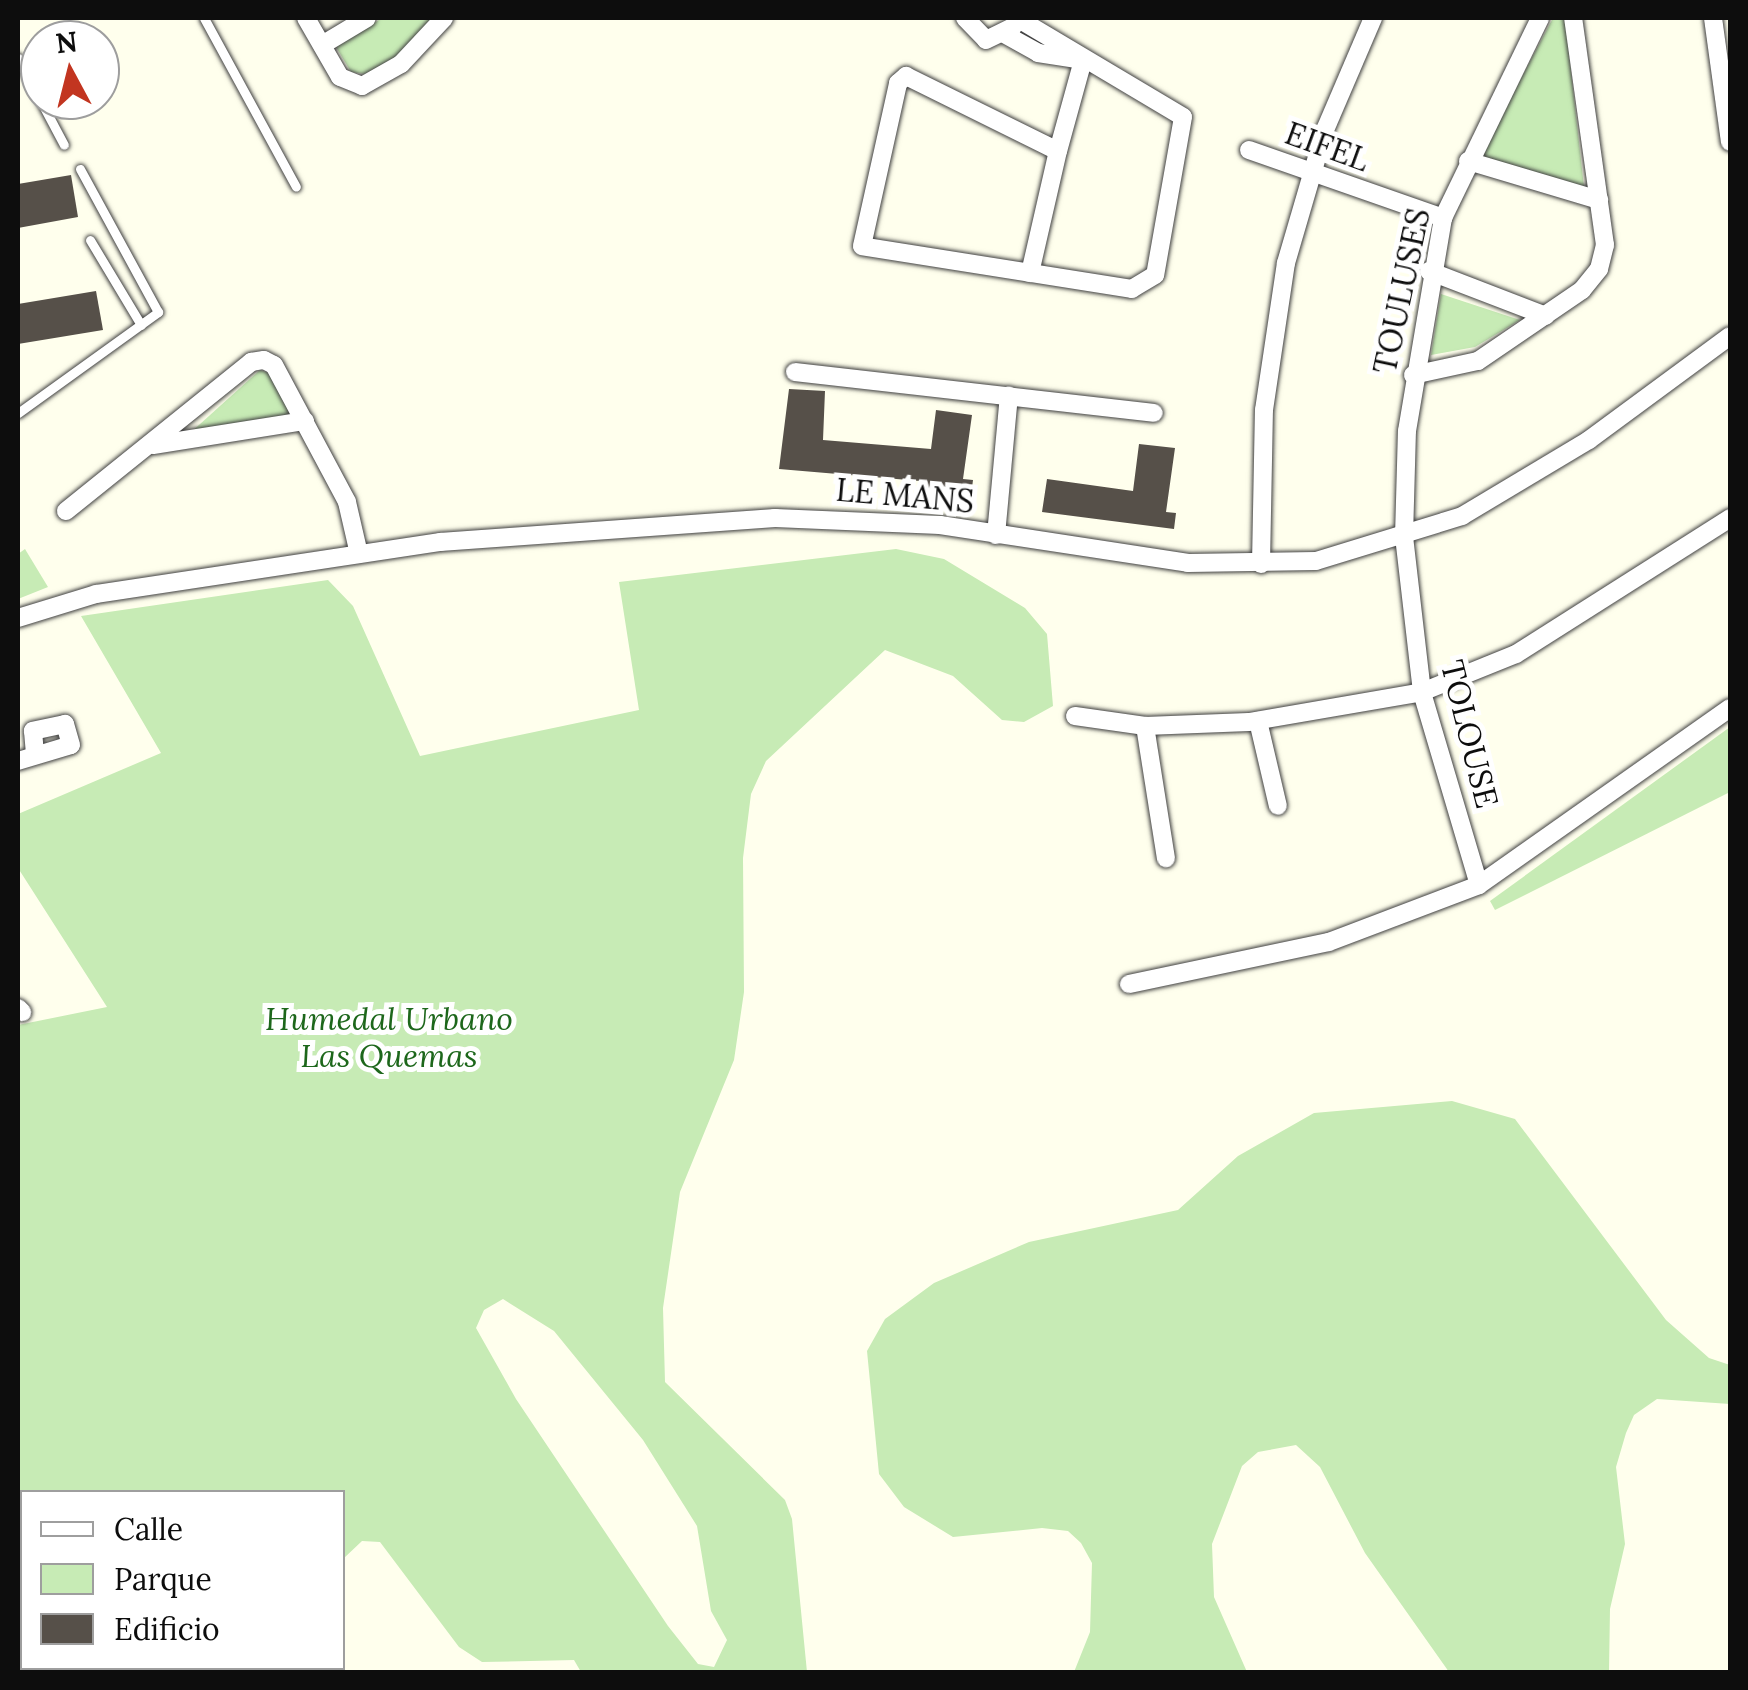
<!DOCTYPE html>
<style>
body{margin:0}
#map{position:relative;width:1748px;height:1690px;overflow:hidden;background:#ffffed;font-family:Lora,serif}
div>[style]{position:absolute}
.green>*{inset:0;background:#c7ebb5}
.building>*{inset:0;background:#565049}
.roads{filter:drop-shadow(0 0 2px #404040) drop-shadow(0 0 2px #404040)}
.lane>*{height:9px;margin:-4.5px;padding:0 4.5px;transform-origin:4.5px;border-radius:4.5px;background:#fff}
.street>*{height:18px;margin:-9px;padding:0 9px;transform-origin:9px;border-radius:9px;background:#fff}
span{translate:-50% -50%;white-space:nowrap;text-align:center;line-height:1.15;-webkit-text-stroke:10px #fff;paint-order:stroke}
.street-label{font-size:32px;color:#0d0d0d}
.park-label{font-size:32px;color:#1d671b;font-style:italic}
.frame{position:absolute;inset:0;border:20px solid #0d0d0d;pointer-events:none}
.legend{position:absolute;left:20px;top:1490px;width:325px;height:180px;box-sizing:border-box;background:#fff;border:2px solid #9e9e9e;margin:0;padding:12px 18px;list-style:none;font-size:30px;color:#0d0d0d}
.legend li{display:flex;align-items:center;gap:20px;height:50px}
.legend b{width:50px;border:2px solid #9e9e9e}
.north{position:absolute;left:20px;top:20px;width:100px;height:100px;box-sizing:border-box;background:#fff;border:2px solid #9e9e9e;border-radius:50%;rotate:353deg;font-size:28px;font-weight:700;line-height:40px;text-align:center;color:#0d0d0d}
.north::after{content:'';display:block;margin:auto;width:35px;height:45px;background:#c23520;clip-path:polygon(50% 0,100% 100%,50% 72%,0 100%)}
</style>
<div id="map">
<div class="green">
<div style="clip-path:polygon(382px 18px,432px 18px,396px 57px,365px 74px,351px 72px,336px 47px)"></div>
<div style="clip-path:polygon(1553px 18px,1565px 18px,1584px 187px,1479px 158px)"></div>
<div style="clip-path:polygon(1441px 294px,1520px 320px,1475px 347px,1431px 355px)"></div>
<div style="clip-path:polygon(260px 370px,272px 374px,297px 416px,189px 434px)"></div>
<div style="clip-path:polygon(25px 549px,48px 587px,18px 599px,18px 554px)"></div>
<div style="clip-path:polygon(evenodd,896px 549px,944px 559px,1025px 608px,1047px 634px,1053px 706px,1024px 722px,1002px 720px,953px 676px,885px 650px,766px 761px,751px 794px,743px 858px,744px 992px,734px 1060px,680px 1192px,663px 1308px,665px 1382px,785px 1500px,792px 1519px,807px 1672px,581px 1672px,574px 1660px,482px 1662px,459px 1647px,380px 1542px,362px 1541px,343px 1559px,342px 1492px,22px 1492px,18px 1628px,18px 1025px,107px 1007px,18px 868px,18px 814px,161px 753px,81px 616px,328px 580px,353px 606px,420px 756px,639px 710px,619px 582px,896px 549px,503px 1299px,554px 1331px,643px 1440px,697px 1526px,711px 1611px,727px 1640px,714px 1667px,698px 1664px,668px 1626px,516px 1399px,476px 1328px,484px 1310px,503px 1299px)"></div>
<div style="clip-path:polygon(1730px 727px,1730px 792px,1495px 910px,1490px 901px)"></div>
<div style="clip-path:polygon(1452px 1101px,1515px 1119px,1666px 1320px,1709px 1358px,1730px 1365px,1730px 1404px,1657px 1399px,1634px 1415px,1626px 1433px,1616px 1467px,1625px 1544px,1610px 1609px,1609px 1672px,1449px 1672px,1365px 1553px,1320px 1467px,1296px 1445px,1258px 1452px,1242px 1466px,1212px 1544px,1214px 1597px,1247px 1672px,1074px 1672px,1090px 1632px,1092px 1563px,1081px 1543px,1068px 1531px,1042px 1528px,953px 1537px,904px 1507px,879px 1474px,867px 1351px,885px 1319px,934px 1283px,1029px 1242px,1178px 1210px,1238px 1156px,1314px 1113px)"></div>
</div>
<div class="building">
<div style="clip-path:polygon(71px 175px,78px 217px,18px 228px,18px 184px)"></div>
<div style="clip-path:polygon(96px 291px,103px 330px,18px 344px,18px 304px)"></div>
<div style="clip-path:polygon(789px 389px,825px 391px,823px 440px,931px 449px,936px 410px,972px 415px,963px 479px,973px 480px,971px 496px,919px 489px,920px 481px,779px 469px)"></div>
<div style="clip-path:polygon(1139px 444px,1175px 448px,1166px 512px,1176px 513px,1174px 529px,1042px 512px,1047px 479px,1133px 491px)"></div>
</div>
<div class="roads">
<div class="lane">
<div style="left:204px;top:18px;width:192px;rotate:61.4deg"></div>
<div style="left:18px;top:58px;width:98px;rotate:62.1deg"></div>
<div style="left:90px;top:240px;width:99px;rotate:59deg"></div>
<div style="left:18px;top:413px;width:173px;rotate:-35.8deg"></div>
<div style="left:158px;top:312px;width:163px;rotate:-118.6deg"></div>
</div>
<div class="street">
<div style="left:306px;top:18px;width:68px;rotate:60deg"></div>
<div style="left:340px;top:77px;width:24px;rotate:22deg"></div>
<div style="left:362px;top:86px;width:45px;rotate:-29.4deg"></div>
<div style="left:401px;top:64px;width:63px;rotate:-46.9deg"></div>
<div style="left:965px;top:18px;width:30px;rotate:46deg"></div>
<div style="left:986px;top:40px;width:30px;rotate:-26deg"></div>
<div style="left:1017px;top:18px;width:193px;rotate:30.8deg"></div>
<div style="left:1183px;top:117px;width:160px;rotate:100deg"></div>
<div style="left:1155px;top:275px;width:27px;rotate:149deg"></div>
<div style="left:1132px;top:289px;width:273px;rotate:-171deg"></div>
<div style="left:862px;top:246px;width:167px;rotate:-77.5deg"></div>
<div style="left:898px;top:83px;width:11px;rotate:-41deg"></div>
<div style="left:906px;top:76px;width:169px;rotate:26.3deg"></div>
<div style="left:1058px;top:151px;width:94px;rotate:-74.6deg"></div>
<div style="left:1713px;top:18px;width:125px;rotate:82.2deg"></div>
<div style="left:1006px;top:35px;width:37px;rotate:29deg"></div>
<div style="left:1038px;top:53px;width:46px;rotate:8.8deg"></div>
<div style="left:322px;top:45px;width:52px;rotate:-31deg"></div>
<div style="left:1249px;top:150px;width:206px;rotate:19.3deg"></div>
<div style="left:1468px;top:161px;width:137px;rotate:16.6deg"></div>
<div style="left:1429px;top:271px;width:125px;rotate:21deg"></div>
<div style="left:1030px;top:273px;width:125px;rotate:-77.1deg"></div>
<div style="left:795px;top:372px;width:361px;rotate:6.5deg"></div>
<div style="left:1413px;top:375px;width:66px;rotate:-12.2deg"></div>
<div style="left:1478px;top:361px;width:126px;rotate:-34.3deg"></div>
<div style="left:1582px;top:290px;width:27px;rotate:-51deg"></div>
<div style="left:1599px;top:269px;width:25px;rotate:-76deg"></div>
<div style="left:1605px;top:245px;width:229px;rotate:-98deg"></div>
<div style="left:153px;top:445px;width:154px;rotate:-9deg"></div>
<div style="left:66px;top:511px;width:238px;rotate:-38.8deg"></div>
<div style="left:251px;top:362px;width:13px;rotate:-9deg"></div>
<div style="left:264px;top:360px;width:11px;rotate:27deg"></div>
<div style="left:274px;top:365px;width:155px;rotate:61.9deg"></div>
<div style="left:347px;top:502px;width:53px;rotate:77deg"></div>
<div style="left:996px;top:535px;width:140px;rotate:-84.7deg"></div>
<div style="left:1261px;top:564px;width:154px;rotate:-88.9deg"></div>
<div style="left:1264px;top:410px;width:149px;rotate:-81.5deg"></div>
<div style="left:1286px;top:263px;width:139px;rotate:-73.7deg"></div>
<div style="left:1325px;top:130px;width:122px;rotate:-66.8deg"></div>
<div style="left:18px;top:618px;width:82px;rotate:-17.1deg"></div>
<div style="left:96px;top:594px;width:348px;rotate:-8.6deg"></div>
<div style="left:440px;top:542px;width:336px;rotate:-4.1deg"></div>
<div style="left:775px;top:518px;width:165px;rotate:2.4deg"></div>
<div style="left:940px;top:525px;width:251px;rotate:8.7deg"></div>
<div style="left:1188px;top:563px;width:128px;rotate:-0.9deg"></div>
<div style="left:1316px;top:561px;width:153px;rotate:-17.1deg"></div>
<div style="left:1462px;top:516px;width:148px;rotate:-30.9deg"></div>
<div style="left:1589px;top:440px;width:175px;rotate:-36.4deg"></div>
<div style="left:1075px;top:716px;width:71px;rotate:8.1deg"></div>
<div style="left:1145px;top:726px;width:104px;rotate:-2.2deg"></div>
<div style="left:1249px;top:722px;width:176px;rotate:-9.8deg"></div>
<div style="left:1422px;top:692px;width:101px;rotate:-22deg"></div>
<div style="left:1516px;top:654px;width:254px;rotate:-32.4deg"></div>
<div style="left:1258px;top:721px;width:87px;rotate:76.8deg"></div>
<div style="left:1145px;top:726px;width:134px;rotate:81deg"></div>
<div style="left:18px;top:761px;width:55px;rotate:-16.8deg"></div>
<div style="left:71px;top:745px;width:22px;rotate:-106deg"></div>
<div style="left:65px;top:724px;width:33px;rotate:168deg"></div>
<div style="left:33px;top:731px;width:23px;rotate:85deg"></div>
<div style="left:1479px;top:885px;width:201px;rotate:-106.5deg"></div>
<div style="left:1422px;top:692px;width:156px;rotate:-96.6deg"></div>
<div style="left:1404px;top:537px;width:106px;rotate:-88.4deg"></div>
<div style="left:1407px;top:431px;width:216px;rotate:-80.4deg"></div>
<div style="left:1443px;top:218px;width:222px;rotate:-64.1deg"></div>
<div style="left:1129px;top:984px;width:204px;rotate:-11.9deg"></div>
<div style="left:1329px;top:942px;width:160px;rotate:-20.8deg"></div>
<div style="left:1479px;top:885px;width:307px;rotate:-35.2deg"></div>
<div style="left:18px;top:1008px;width:6px;rotate:45deg"></div>
</div>
</div>
<div class="street-label">
<span style="left:1327px;top:147px;rotate:20deg">EIFEL</span>
<span style="left:1402px;top:291px;rotate:-78deg">TOULUSES</span>
<span style="left:905px;top:496px;rotate:5deg">LE MANS</span>
<span style="left:1469px;top:734px;rotate:76deg">TOLOUSE</span>
</div>
<div class="park-label">
<span style="left:389px;top:1038px">Humedal Urbano<br>Las Quemas</span>
</div>
<div class="frame"></div>
<ul class="legend">
<li><b style="height:12px;background:#fff"></b>Calle</li>
<li><b style="height:28px;background:#c7ebb5"></b>Parque</li>
<li><b style="height:28px;background:#565049"></b>Edificio</li>
</ul>
<div class="north">N</div>
</div>
